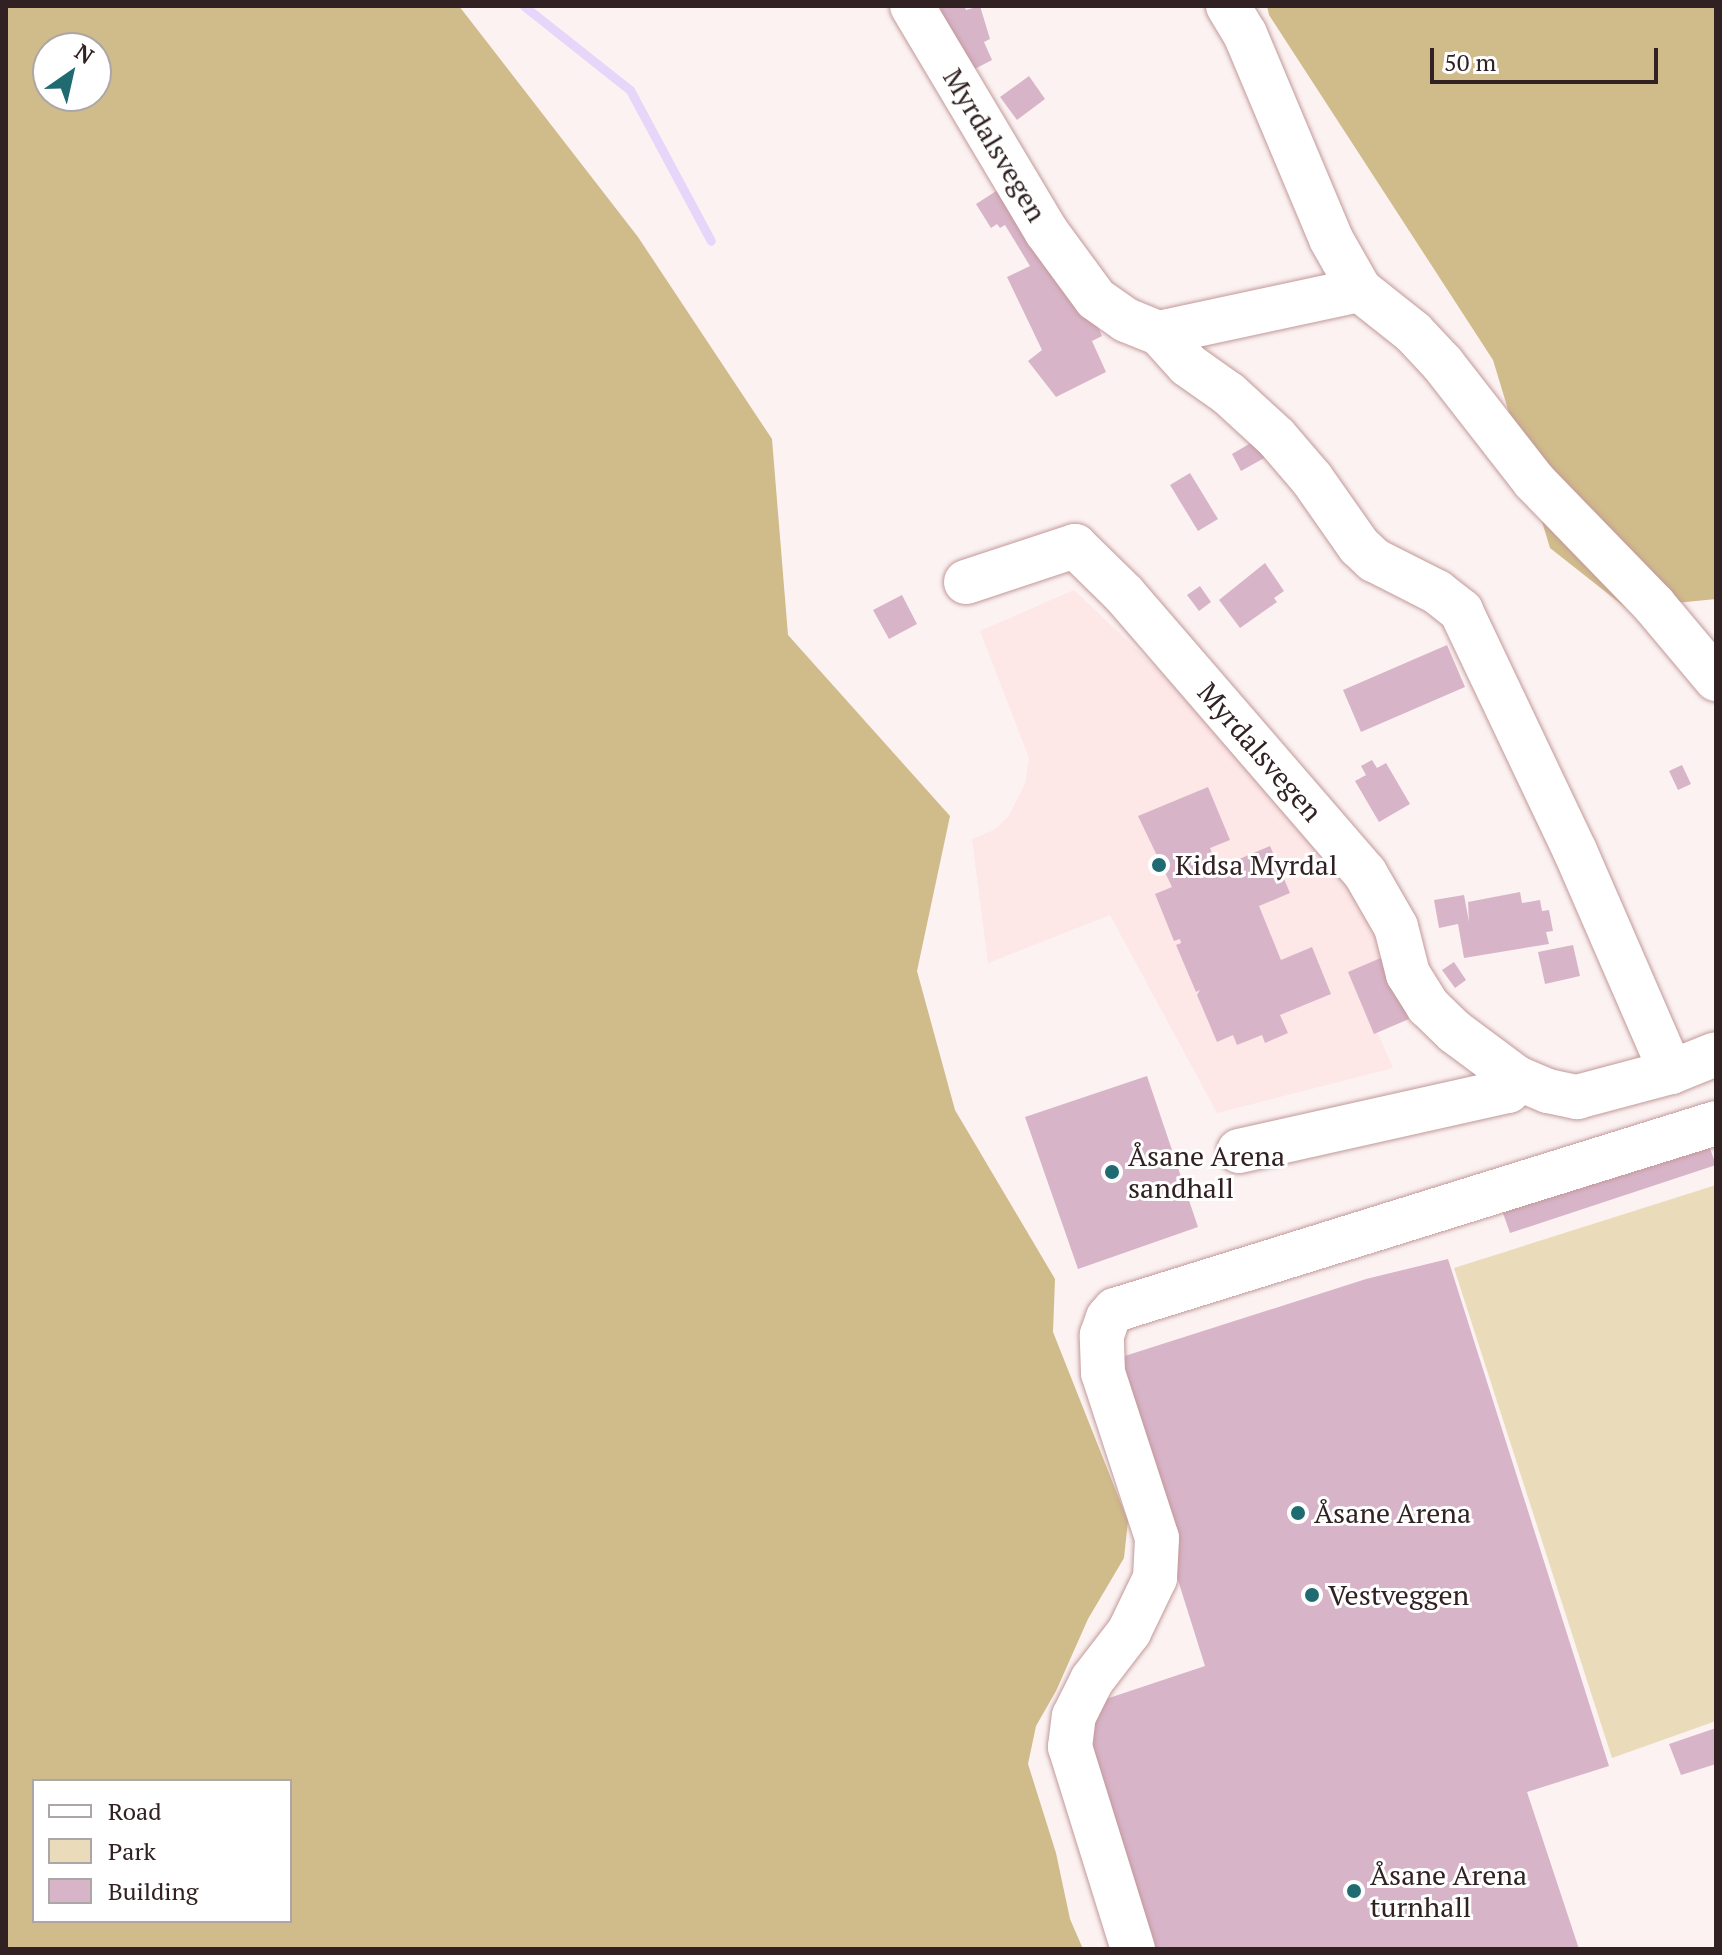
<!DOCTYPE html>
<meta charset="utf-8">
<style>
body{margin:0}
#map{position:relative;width:1722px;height:1955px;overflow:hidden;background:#fcf2f2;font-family:"PT Serif",serif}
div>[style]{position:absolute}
.built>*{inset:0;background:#fde7e7}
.green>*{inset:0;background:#eadcba}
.forest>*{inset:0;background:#d0bb8a}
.stream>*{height:9px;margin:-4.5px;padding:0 4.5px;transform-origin:4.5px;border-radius:4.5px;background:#e8d5fa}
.building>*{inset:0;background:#d8b4c9}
.roads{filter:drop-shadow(0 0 2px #c29999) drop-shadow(0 0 2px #c29999)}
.minor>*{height:44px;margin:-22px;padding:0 22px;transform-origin:22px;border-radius:22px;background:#fff}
.dots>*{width:22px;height:22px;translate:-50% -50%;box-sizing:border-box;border:4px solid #fff;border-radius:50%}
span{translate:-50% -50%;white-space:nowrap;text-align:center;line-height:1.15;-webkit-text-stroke:6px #fff;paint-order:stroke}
.street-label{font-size:28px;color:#312122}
.poi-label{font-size:28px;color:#312122}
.left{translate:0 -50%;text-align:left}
.frame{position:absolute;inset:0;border:8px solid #312122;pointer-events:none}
.legend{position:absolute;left:32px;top:1779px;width:260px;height:144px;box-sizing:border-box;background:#fff;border:2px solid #ada6a7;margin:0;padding:10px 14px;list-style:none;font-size:24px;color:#312122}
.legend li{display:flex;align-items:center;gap:16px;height:40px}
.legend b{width:40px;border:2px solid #ada6a7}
.north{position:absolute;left:32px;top:32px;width:80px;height:80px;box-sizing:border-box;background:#fff;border:2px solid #ada6a7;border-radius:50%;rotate:34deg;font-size:22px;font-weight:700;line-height:32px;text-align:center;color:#312122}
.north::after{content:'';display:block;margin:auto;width:28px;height:36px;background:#206b72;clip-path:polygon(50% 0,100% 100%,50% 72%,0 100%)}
.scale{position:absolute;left:1430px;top:48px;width:228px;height:36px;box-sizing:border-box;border:4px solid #312122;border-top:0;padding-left:10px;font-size:24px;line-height:28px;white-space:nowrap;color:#312122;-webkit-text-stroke:6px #fff;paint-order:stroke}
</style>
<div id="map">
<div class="built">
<div style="clip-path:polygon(1074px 590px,1233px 741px,1383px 921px,1382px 958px,1351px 972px,1393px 1068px,1217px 1113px,1110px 915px,988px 963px,972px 839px,994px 830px,1008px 817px,1025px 784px,1029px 758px,980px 631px)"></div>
</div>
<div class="green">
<div style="clip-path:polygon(1716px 1185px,1716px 1721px,1612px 1758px,1454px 1268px)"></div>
</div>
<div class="forest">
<div style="clip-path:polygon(evenodd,6px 6px,459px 6px,638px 237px,772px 439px,788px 635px,950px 816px,917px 971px,955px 1110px,1055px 1279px,1053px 1332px,1128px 1521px,1124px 1558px,1088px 1619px,1056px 1691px,1036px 1726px,1028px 1764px,1056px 1853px,1070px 1919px,1083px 1949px,6px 1949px,6px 6px,48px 48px,96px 48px,96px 96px,48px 96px,48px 48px,6px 6px,34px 1781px,290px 1781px,290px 1921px,34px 1921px,34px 1781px)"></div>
<div style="clip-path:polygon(1267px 6px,1716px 6px,1716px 599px,1626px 608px,1550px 548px,1493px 360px,1269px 15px)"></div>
</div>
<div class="stream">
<div style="left:524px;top:6px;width:135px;rotate:38.4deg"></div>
<div style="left:630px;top:90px;width:171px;rotate:61.8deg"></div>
</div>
<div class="building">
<div style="clip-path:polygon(946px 6px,964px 6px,966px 10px,980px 6px,990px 39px,984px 42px,992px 60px,967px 73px,938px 10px)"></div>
<div style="clip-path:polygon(1029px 76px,1045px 99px,1017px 120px,1000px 97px)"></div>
<div style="clip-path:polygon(1004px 186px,1051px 256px,1078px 312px,1089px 307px,1102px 336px,1092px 341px,1106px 372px,1056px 397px,1028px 361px,1042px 350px,1007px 277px,1030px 266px,1005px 225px,1000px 228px,997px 224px,991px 228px,976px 204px)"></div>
<div style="clip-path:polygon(1256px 440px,1266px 457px,1241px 471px,1232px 454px)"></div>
<div style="clip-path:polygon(1190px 473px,1218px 519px,1198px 531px,1170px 485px)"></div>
<div style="clip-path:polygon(1265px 563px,1284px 591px,1274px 598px,1277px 602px,1240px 628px,1219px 600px)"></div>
<div style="clip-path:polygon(1200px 586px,1211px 602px,1199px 611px,1187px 595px)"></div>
<div style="clip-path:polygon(902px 595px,917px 624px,889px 639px,873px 610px)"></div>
<div style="clip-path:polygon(1447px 645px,1465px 687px,1361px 732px,1343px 690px)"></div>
<div style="clip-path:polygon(1372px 760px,1377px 768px,1386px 763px,1410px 804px,1379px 822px,1355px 781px,1366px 775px,1361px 766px)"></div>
<div style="clip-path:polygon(1682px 765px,1691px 784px,1678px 790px,1669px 771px)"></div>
<div style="clip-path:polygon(1208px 787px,1230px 840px,1210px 848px,1218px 868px,1270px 846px,1290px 893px,1259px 906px,1281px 960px,1312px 947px,1331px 994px,1280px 1015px,1288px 1033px,1265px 1043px,1262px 1035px,1237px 1045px,1233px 1035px,1217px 1042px,1197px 995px,1200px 990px,1196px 992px,1176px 945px,1181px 943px,1180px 939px,1174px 941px,1155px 894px,1172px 887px,1138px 816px)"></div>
<div style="clip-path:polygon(1520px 892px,1522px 903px,1540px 900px,1542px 911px,1549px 910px,1553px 931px,1546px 932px,1549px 944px,1464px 958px,1458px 924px,1439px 928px,1434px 900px,1464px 895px,1469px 922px,1468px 902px)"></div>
<div style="clip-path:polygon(1573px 945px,1580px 976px,1545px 984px,1538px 952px)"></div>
<div style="clip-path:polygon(1383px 957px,1409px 1019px,1374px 1034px,1348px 972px)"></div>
<div style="clip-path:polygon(1454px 962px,1466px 980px,1455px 988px,1442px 970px)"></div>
<div style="clip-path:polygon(1147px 1076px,1198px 1227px,1078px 1269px,1025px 1117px)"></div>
<div style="clip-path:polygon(1704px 1132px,1716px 1165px,1510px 1233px,1498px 1199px)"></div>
<div style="clip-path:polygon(1448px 1259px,1609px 1766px,1527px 1792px,1579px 1949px,1146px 1949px,1081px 1745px,1094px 1703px,1205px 1666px,1109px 1361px,1366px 1279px)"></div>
<div style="clip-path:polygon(1716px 1728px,1716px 1764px,1681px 1775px,1669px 1744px)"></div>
</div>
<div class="roads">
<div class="minor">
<div style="left:912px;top:6px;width:262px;rotate:59.2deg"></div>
<div style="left:1046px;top:231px;width:84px;rotate:53.7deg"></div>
<div style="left:1096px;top:299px;width:37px;rotate:35deg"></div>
<div style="left:1126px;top:320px;width:35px;rotate:22deg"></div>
<div style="left:1159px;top:333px;width:206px;rotate:-12.1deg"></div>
<div style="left:1228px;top:6px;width:33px;rotate:59deg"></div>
<div style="left:1245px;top:34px;width:222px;rotate:67.2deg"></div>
<div style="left:1331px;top:239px;width:59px;rotate:60.4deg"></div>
<div style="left:1360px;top:290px;width:68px;rotate:38.4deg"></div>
<div style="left:1413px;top:332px;width:44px;rotate:46.8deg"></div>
<div style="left:1443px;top:364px;width:148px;rotate:52.1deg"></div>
<div style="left:1534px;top:481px;width:173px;rotate:45.9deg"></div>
<div style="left:1654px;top:605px;width:97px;rotate:50deg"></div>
<div style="left:1159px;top:333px;width:43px;rotate:47.8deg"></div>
<div style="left:1188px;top:365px;width:50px;rotate:35.3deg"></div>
<div style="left:1229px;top:394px;width:64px;rotate:42.5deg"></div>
<div style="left:1276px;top:437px;width:55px;rotate:49.4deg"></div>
<div style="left:1312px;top:479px;width:82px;rotate:55deg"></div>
<div style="left:1359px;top:546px;width:21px;rotate:43deg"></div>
<div style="left:1374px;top:560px;width:71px;rotate:26.9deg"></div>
<div style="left:1437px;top:592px;width:31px;rotate:38deg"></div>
<div style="left:1461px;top:611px;width:266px;rotate:64.6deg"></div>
<div style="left:1575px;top:851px;width:241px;rotate:66.5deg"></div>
<div style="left:966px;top:582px;width:115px;rotate:-18.3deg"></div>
<div style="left:1075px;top:546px;width:69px;rotate:44.4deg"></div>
<div style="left:1124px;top:594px;width:369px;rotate:49.2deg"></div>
<div style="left:1365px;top:873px;width:62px;rotate:60.1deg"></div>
<div style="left:1396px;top:927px;width:49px;rotate:75.7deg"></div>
<div style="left:1408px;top:974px;width:38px;rotate:58deg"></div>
<div style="left:1428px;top:1006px;width:37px;rotate:44deg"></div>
<div style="left:1455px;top:1032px;width:77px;rotate:36.6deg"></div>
<div style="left:1517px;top:1078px;width:34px;rotate:23deg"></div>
<div style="left:1548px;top:1091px;width:30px;rotate:12deg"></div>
<div style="left:1577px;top:1097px;width:97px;rotate:-14.9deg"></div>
<div style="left:1671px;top:1072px;width:48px;rotate:-21.8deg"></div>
<div style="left:1239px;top:1151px;width:276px;rotate:-12.6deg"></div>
<div style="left:1508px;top:1091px;width:16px;rotate:-55deg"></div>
<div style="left:1133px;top:1949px;width:212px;rotate:-107.3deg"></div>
<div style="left:1070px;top:1747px;width:31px;rotate:-83deg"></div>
<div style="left:1074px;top:1716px;width:40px;rotate:-63.4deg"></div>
<div style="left:1092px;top:1680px;width:61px;rotate:-52.4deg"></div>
<div style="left:1129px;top:1632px;width:60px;rotate:-64.3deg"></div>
<div style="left:1155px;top:1578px;width:40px;rotate:-87.1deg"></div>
<div style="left:1157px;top:1538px;width:174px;rotate:-108.1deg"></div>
<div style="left:1103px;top:1373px;width:38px;rotate:-92deg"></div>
<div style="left:1102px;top:1335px;width:18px;rotate:-71deg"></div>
<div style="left:1108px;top:1318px;width:11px;rotate:-49deg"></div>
<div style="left:1115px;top:1310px;width:629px;rotate:-17.28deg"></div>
</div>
</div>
<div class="dots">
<div style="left:1159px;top:865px;background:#206b72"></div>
<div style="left:1112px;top:1172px;background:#206b72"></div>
<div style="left:1298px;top:1513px;background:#206b72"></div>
<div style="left:1312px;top:1595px;background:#206b72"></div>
<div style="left:1354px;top:1891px;background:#206b72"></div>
</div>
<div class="street-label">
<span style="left:995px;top:145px;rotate:59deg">Myrdalsvegen</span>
<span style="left:1260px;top:752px;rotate:49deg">Myrdalsvegen</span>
</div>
<div class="poi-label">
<span class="left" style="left:1175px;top:865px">Kidsa Myrdal</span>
<span class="left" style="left:1128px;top:1172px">Åsane Arena<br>sandhall</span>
<span class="left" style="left:1314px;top:1513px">Åsane Arena</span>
<span class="left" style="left:1328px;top:1595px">Vestveggen</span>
<span class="left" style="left:1370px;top:1891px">Åsane Arena<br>turnhall</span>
</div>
<div class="frame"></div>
<ul class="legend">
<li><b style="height:10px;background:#fff"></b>Road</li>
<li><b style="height:22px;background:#eadcba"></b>Park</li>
<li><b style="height:22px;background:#d8b4c9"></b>Building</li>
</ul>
<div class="north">N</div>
<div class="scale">50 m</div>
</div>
